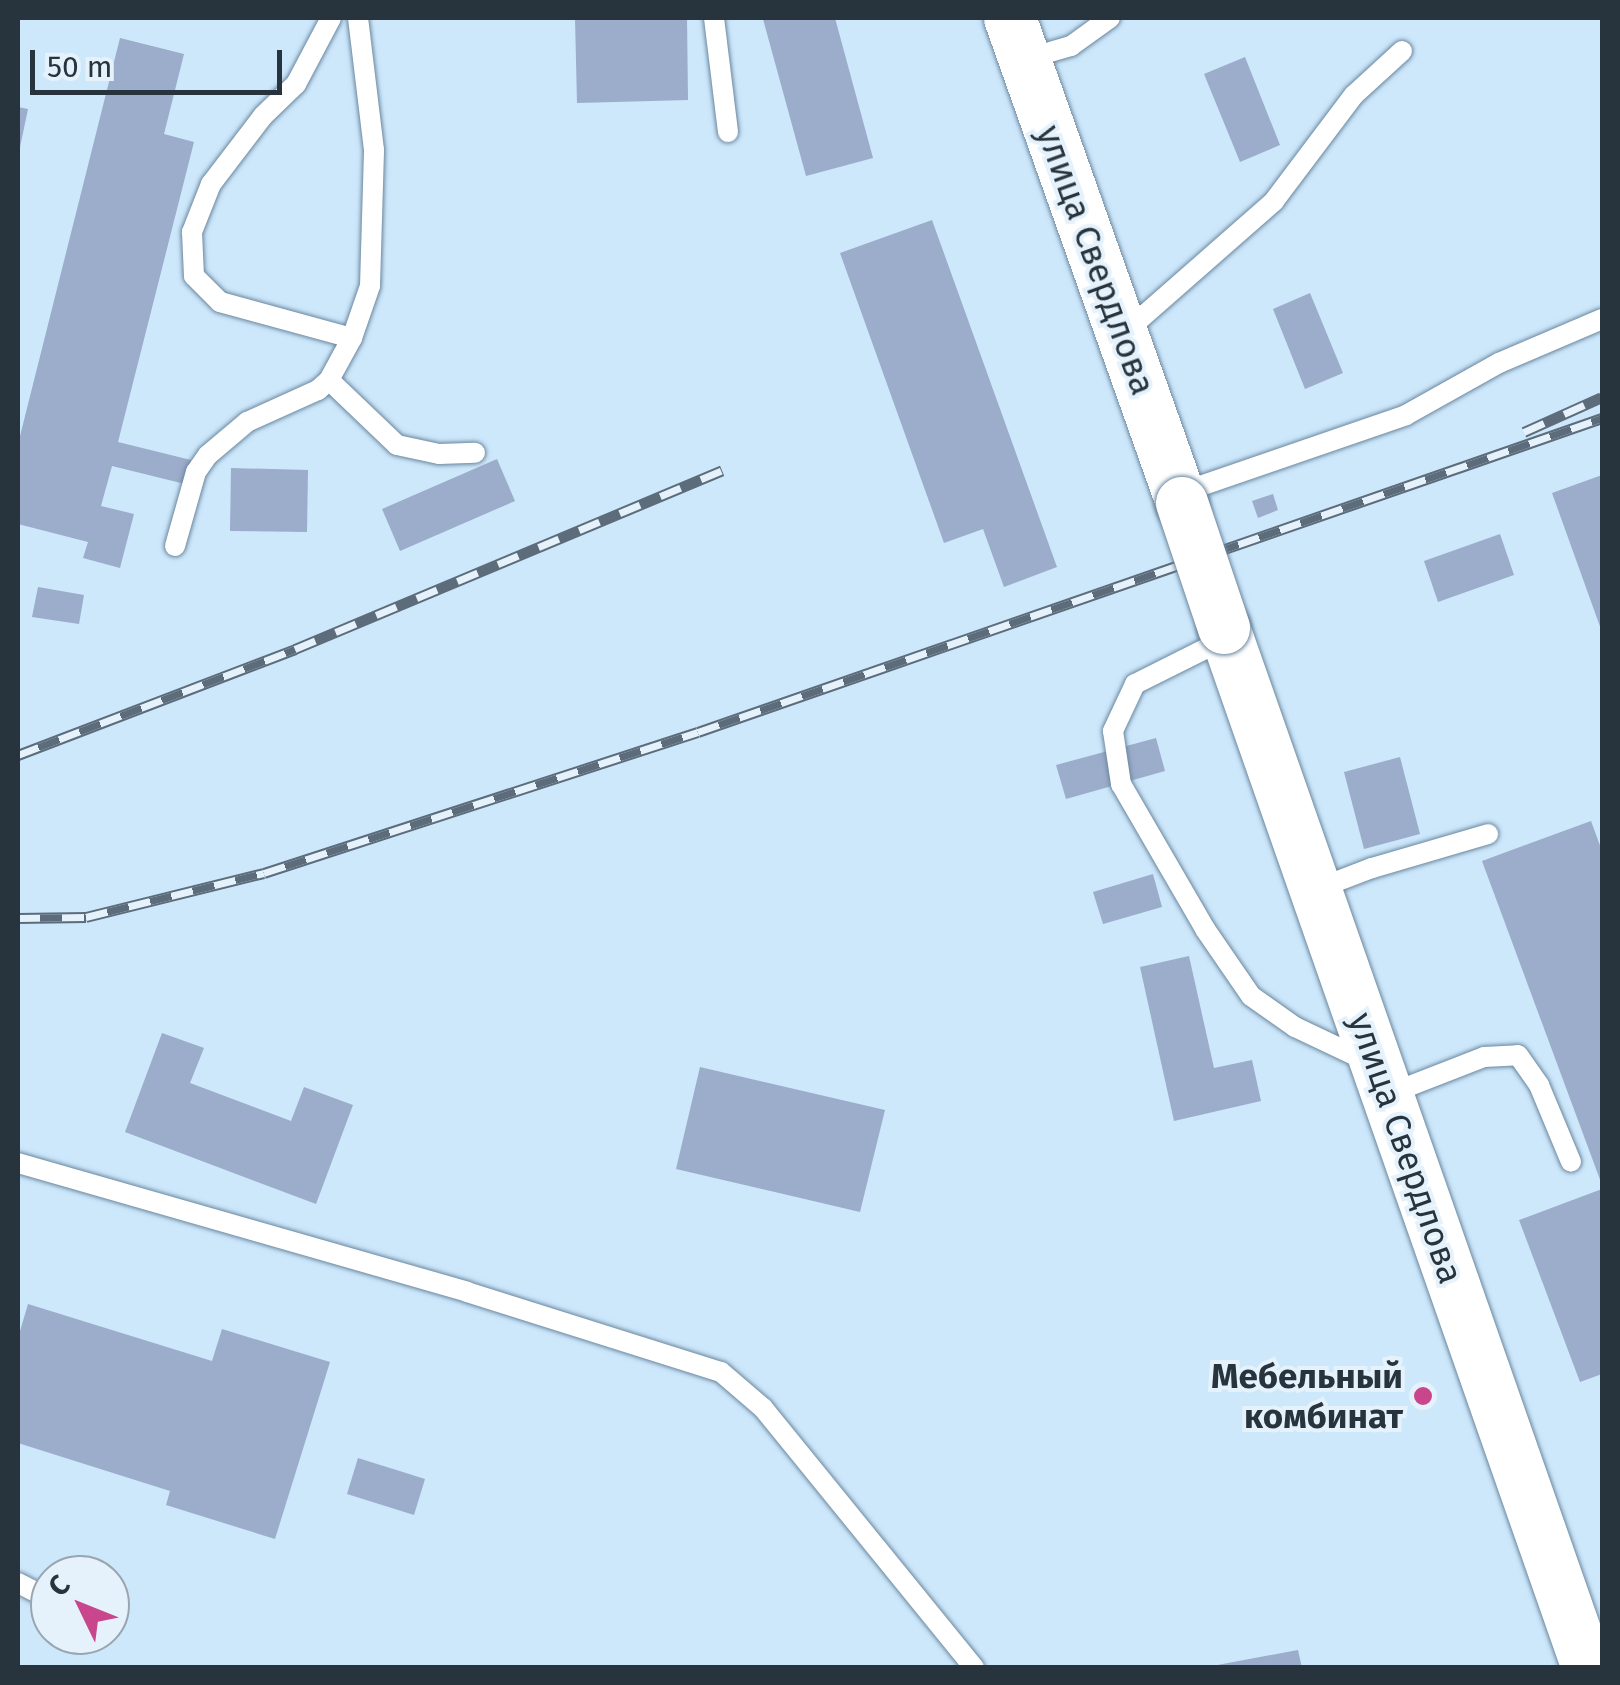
<!DOCTYPE html>
<meta charset="utf-8">
<style>
body{margin:0}
#map{position:relative;width:1620px;height:1685px;overflow:hidden;background:#cde7fb;font-family:"Fira Sans",sans-serif}
div>[style]{position:absolute}
.building>*{inset:0;background:#9caccb}
.roads{filter:drop-shadow(0 0 2px #6a879e) drop-shadow(0 0 2px #6a879e)}
.service>*{height:20px;margin:-10px;padding:0 10px;transform-origin:10px;border-radius:10px;background:#fff}
.secondary>*{height:52px;margin:-26px;padding:0 26px;transform-origin:26px;border-radius:26px;background:#fff}
.rail>*{height:11px;margin-top:-5.5px;transform-origin:0;background:repeating-linear-gradient(90deg,#e5f2fc 0 22px,#5c6c7a 0 44px);box-sizing:border-box;border-block:2px solid #5c6c7a}
.bridges{filter:drop-shadow(0 0 2px #6a879e) drop-shadow(0 0 2px #6a879e)}
.secondary-bridge>*{height:52px;margin:-26px;padding:0 26px;transform-origin:26px;border-radius:26px;background:#fff}
.dots>*{width:28px;height:28px;translate:-50% -50%;box-sizing:border-box;border:5px solid #e5f2fc;border-radius:50%}
span{translate:-50% -50%;white-space:nowrap;text-align:center;line-height:1.15;-webkit-text-stroke:8px #e5f2fc;paint-order:stroke}
.street-label{font-size:35px;color:#27333d}
.poi-label{font-size:35px;color:#27333d;font-weight:700}
.right{translate:-100% -50%;text-align:right}
.frame{position:absolute;inset:0;border:20px solid #27333d;pointer-events:none}
.north{position:absolute;left:30px;top:1555px;width:100px;height:100px;box-sizing:border-box;background:#e5f2fc;border:2px solid #99a6b0;border-radius:50%;rotate:313deg;font-size:28px;font-weight:700;line-height:40px;text-align:center;color:#27333d}
.north::after{content:'';display:block;margin:auto;width:35px;height:45px;background:#c9468c;clip-path:polygon(50% 0,100% 100%,50% 72%,0 100%)}
.scale{position:absolute;left:30px;top:50px;width:252px;height:45px;box-sizing:border-box;border:5px solid #27333d;border-top:0;padding-left:12px;font-size:30px;line-height:35px;white-space:nowrap;color:#27333d;-webkit-text-stroke:8px #e5f2fc;paint-order:stroke}
</style>
<div id="map">
<div class="building">
<div style="clip-path:polygon(575px 18px,687px 18px,688px 100px,577px 103px)"></div>
<div style="clip-path:polygon(768px 18px,835px 18px,873px 158px,806px 176px,763px 19px)"></div>
<div style="clip-path:polygon(120px 38px,184px 54px,164px 134px,194px 142px,118px 442px,191px 460px,185px 484px,112px 466px,101px 506px,134px 514px,120px 568px,83px 558px,88px 542px,18px 524px,18px 444px)"></div>
<div style="clip-path:polygon(1245px 57px,1280px 145px,1240px 162px,1204px 74px)"></div>
<div style="clip-path:polygon(18px 107px,28px 109px,19px 152px,18px 152px)"></div>
<div style="clip-path:polygon(932px 220px,1057px 567px,1004px 587px,983px 529px,944px 543px,840px 253px)"></div>
<div style="clip-path:polygon(1310px 293px,1343px 373px,1305px 389px,1273px 309px)"></div>
<div style="clip-path:polygon(497px 459px,515px 501px,400px 551px,382px 509px)"></div>
<div style="clip-path:polygon(231px 468px,308px 470px,307px 532px,230px 531px)"></div>
<div style="clip-path:polygon(1602px 475px,1602px 632px,1552px 493px)"></div>
<div style="clip-path:polygon(1273px 494px,1278px 510px,1258px 518px,1252px 501px)"></div>
<div style="clip-path:polygon(1500px 534px,1514px 575px,1438px 602px,1424px 561px)"></div>
<div style="clip-path:polygon(38px 587px,84px 595px,79px 624px,32px 617px)"></div>
<div style="clip-path:polygon(1156px 738px,1165px 771px,1066px 799px,1056px 765px)"></div>
<div style="clip-path:polygon(1400px 757px,1420px 834px,1364px 849px,1344px 772px)"></div>
<div style="clip-path:polygon(1591px 821px,1602px 851px,1602px 1185px,1482px 861px)"></div>
<div style="clip-path:polygon(1153px 874px,1162px 907px,1103px 924px,1093px 892px)"></div>
<div style="clip-path:polygon(1189px 956px,1214px 1068px,1252px 1060px,1261px 1101px,1174px 1121px,1140px 967px)"></div>
<div style="clip-path:polygon(162px 1033px,204px 1048px,190px 1083px,291px 1121px,304px 1087px,353px 1105px,316px 1204px,125px 1132px)"></div>
<div style="clip-path:polygon(700px 1067px,885px 1110px,860px 1212px,676px 1169px)"></div>
<div style="clip-path:polygon(1602px 1189px,1602px 1374px,1580px 1382px,1519px 1220px)"></div>
<div style="clip-path:polygon(28px 1304px,212px 1361px,222px 1329px,330px 1362px,275px 1539px,166px 1505px,170px 1491px,18px 1443px,18px 1338px)"></div>
<div style="clip-path:polygon(358px 1458px,425px 1479px,414px 1515px,347px 1494px)"></div>
<div style="clip-path:polygon(1298px 1650px,1302px 1668px,1213px 1668px,1212px 1666px)"></div>
</div>
<div class="roads">
<div class="service">
<div style="left:331px;top:18px;width:75px;rotate:117.9deg"></div>
<div style="left:296px;top:84px;width:46px;rotate:135.9deg"></div>
<div style="left:263px;top:116px;width:86px;rotate:127.4deg"></div>
<div style="left:211px;top:184px;width:52px;rotate:111.6deg"></div>
<div style="left:192px;top:232px;width:44px;rotate:87.4deg"></div>
<div style="left:194px;top:276px;width:37px;rotate:45deg"></div>
<div style="left:220px;top:302px;width:137px;rotate:15.3deg"></div>
<div style="left:714px;top:18px;width:115px;rotate:83deg"></div>
<div style="left:1026px;top:59px;width:47px;rotate:-16.1deg"></div>
<div style="left:1071px;top:46px;width:48px;rotate:-35.7deg"></div>
<div style="left:1124px;top:333px;width:200px;rotate:-41.3deg"></div>
<div style="left:1274px;top:201px;width:133px;rotate:-53deg"></div>
<div style="left:1354px;top:95px;width:65px;rotate:-42.5deg"></div>
<div style="left:329px;top:380px;width:94px;rotate:43.7deg"></div>
<div style="left:397px;top:445px;width:43px;rotate:12.1deg"></div>
<div style="left:439px;top:454px;width:36px;rotate:-2deg"></div>
<div style="left:1180px;top:493px;width:239px;rotate:-19deg"></div>
<div style="left:1406px;top:415px;width:107px;rotate:-29.2deg"></div>
<div style="left:1499px;top:363px;width:112px;rotate:-23.1deg"></div>
<div style="left:175px;top:546px;width:77px;rotate:-74.2deg"></div>
<div style="left:196px;top:472px;width:21px;rotate:-55deg"></div>
<div style="left:208px;top:455px;width:51px;rotate:-40.2deg"></div>
<div style="left:247px;top:422px;width:78px;rotate:-24.3deg"></div>
<div style="left:318px;top:390px;width:15px;rotate:-42deg"></div>
<div style="left:329px;top:380px;width:48px;rotate:-61.3deg"></div>
<div style="left:352px;top:338px;width:55px;rotate:-70.9deg"></div>
<div style="left:370px;top:286px;width:136px;rotate:-88.3deg"></div>
<div style="left:374px;top:150px;width:133px;rotate:-96.9deg"></div>
<div style="left:1227px;top:638px;width:103px;rotate:153.4deg"></div>
<div style="left:1135px;top:684px;width:52px;rotate:115.1deg"></div>
<div style="left:1113px;top:731px;width:54px;rotate:81.4deg"></div>
<div style="left:1121px;top:784px;width:168px;rotate:59.9deg"></div>
<div style="left:1205px;top:929px;width:81px;rotate:55.5deg"></div>
<div style="left:1251px;top:996px;width:54px;rotate:35.2deg"></div>
<div style="left:1295px;top:1027px;width:80px;rotate:25.3deg"></div>
<div style="left:1317px;top:889px;width:59px;rotate:-20.9deg"></div>
<div style="left:1372px;top:868px;width:121px;rotate:-16.3deg"></div>
<div style="left:1389px;top:1094px;width:102px;rotate:-21.3deg"></div>
<div style="left:1484px;top:1057px;width:34px;rotate:-3deg"></div>
<div style="left:1518px;top:1055px;width:37px;rotate:55deg"></div>
<div style="left:1539px;top:1085px;width:83px;rotate:67.4deg"></div>
<div style="left:18px;top:1163px;width:467px;rotate:16deg"></div>
<div style="left:467px;top:1292px;width:266px;rotate:17.5deg"></div>
<div style="left:721px;top:1372px;width:55px;rotate:40.6deg"></div>
<div style="left:763px;top:1408px;width:335px;rotate:50.9deg"></div>
<div style="left:18px;top:1583px;width:36px;rotate:27deg"></div>
</div>
<div class="secondary">
<div style="left:1010px;top:18px;width:515px;rotate:70.47deg"></div>
<div style="left:1224px;top:628px;width:1102px;rotate:70.71deg"></div>
</div>
</div>
<div class="rail">
<div style="left:1524px;top:432px;width:85px;rotate:-24.2deg"></div>
<div style="left:18px;top:755px;width:297px;rotate:-20.9deg"></div>
<div style="left:295px;top:649px;width:463px;rotate:-22.7deg"></div>
<div style="left:18px;top:918px;width:68px;rotate:-0.8deg"></div>
<div style="left:86px;top:917px;width:183px;rotate:-13.9deg"></div>
<div style="left:264px;top:873px;width:456px;rotate:-18deg"></div>
<div style="left:698px;top:732px;width:957px;rotate:-19.15deg"></div>
</div>
<div class="bridges">
<div class="secondary-bridge">
<div style="left:1182px;top:503px;width:132px;rotate:71.4deg"></div>
</div>
</div>
<div class="dots">
<div style="left:1423px;top:1396px;background:#c9468c"></div>
</div>
<div class="street-label">
<span style="left:1096px;top:260px;rotate:70deg">улица Свердлова</span>
<span style="left:1406px;top:1148px;rotate:71deg">улица Свердлова</span>
</div>
<div class="poi-label">
<span class="right" style="left:1403px;top:1396px">Мебельный<br>комбинат</span>
</div>
<div class="frame"></div>
<div class="north">С</div>
<div class="scale">50 m</div>
</div>
